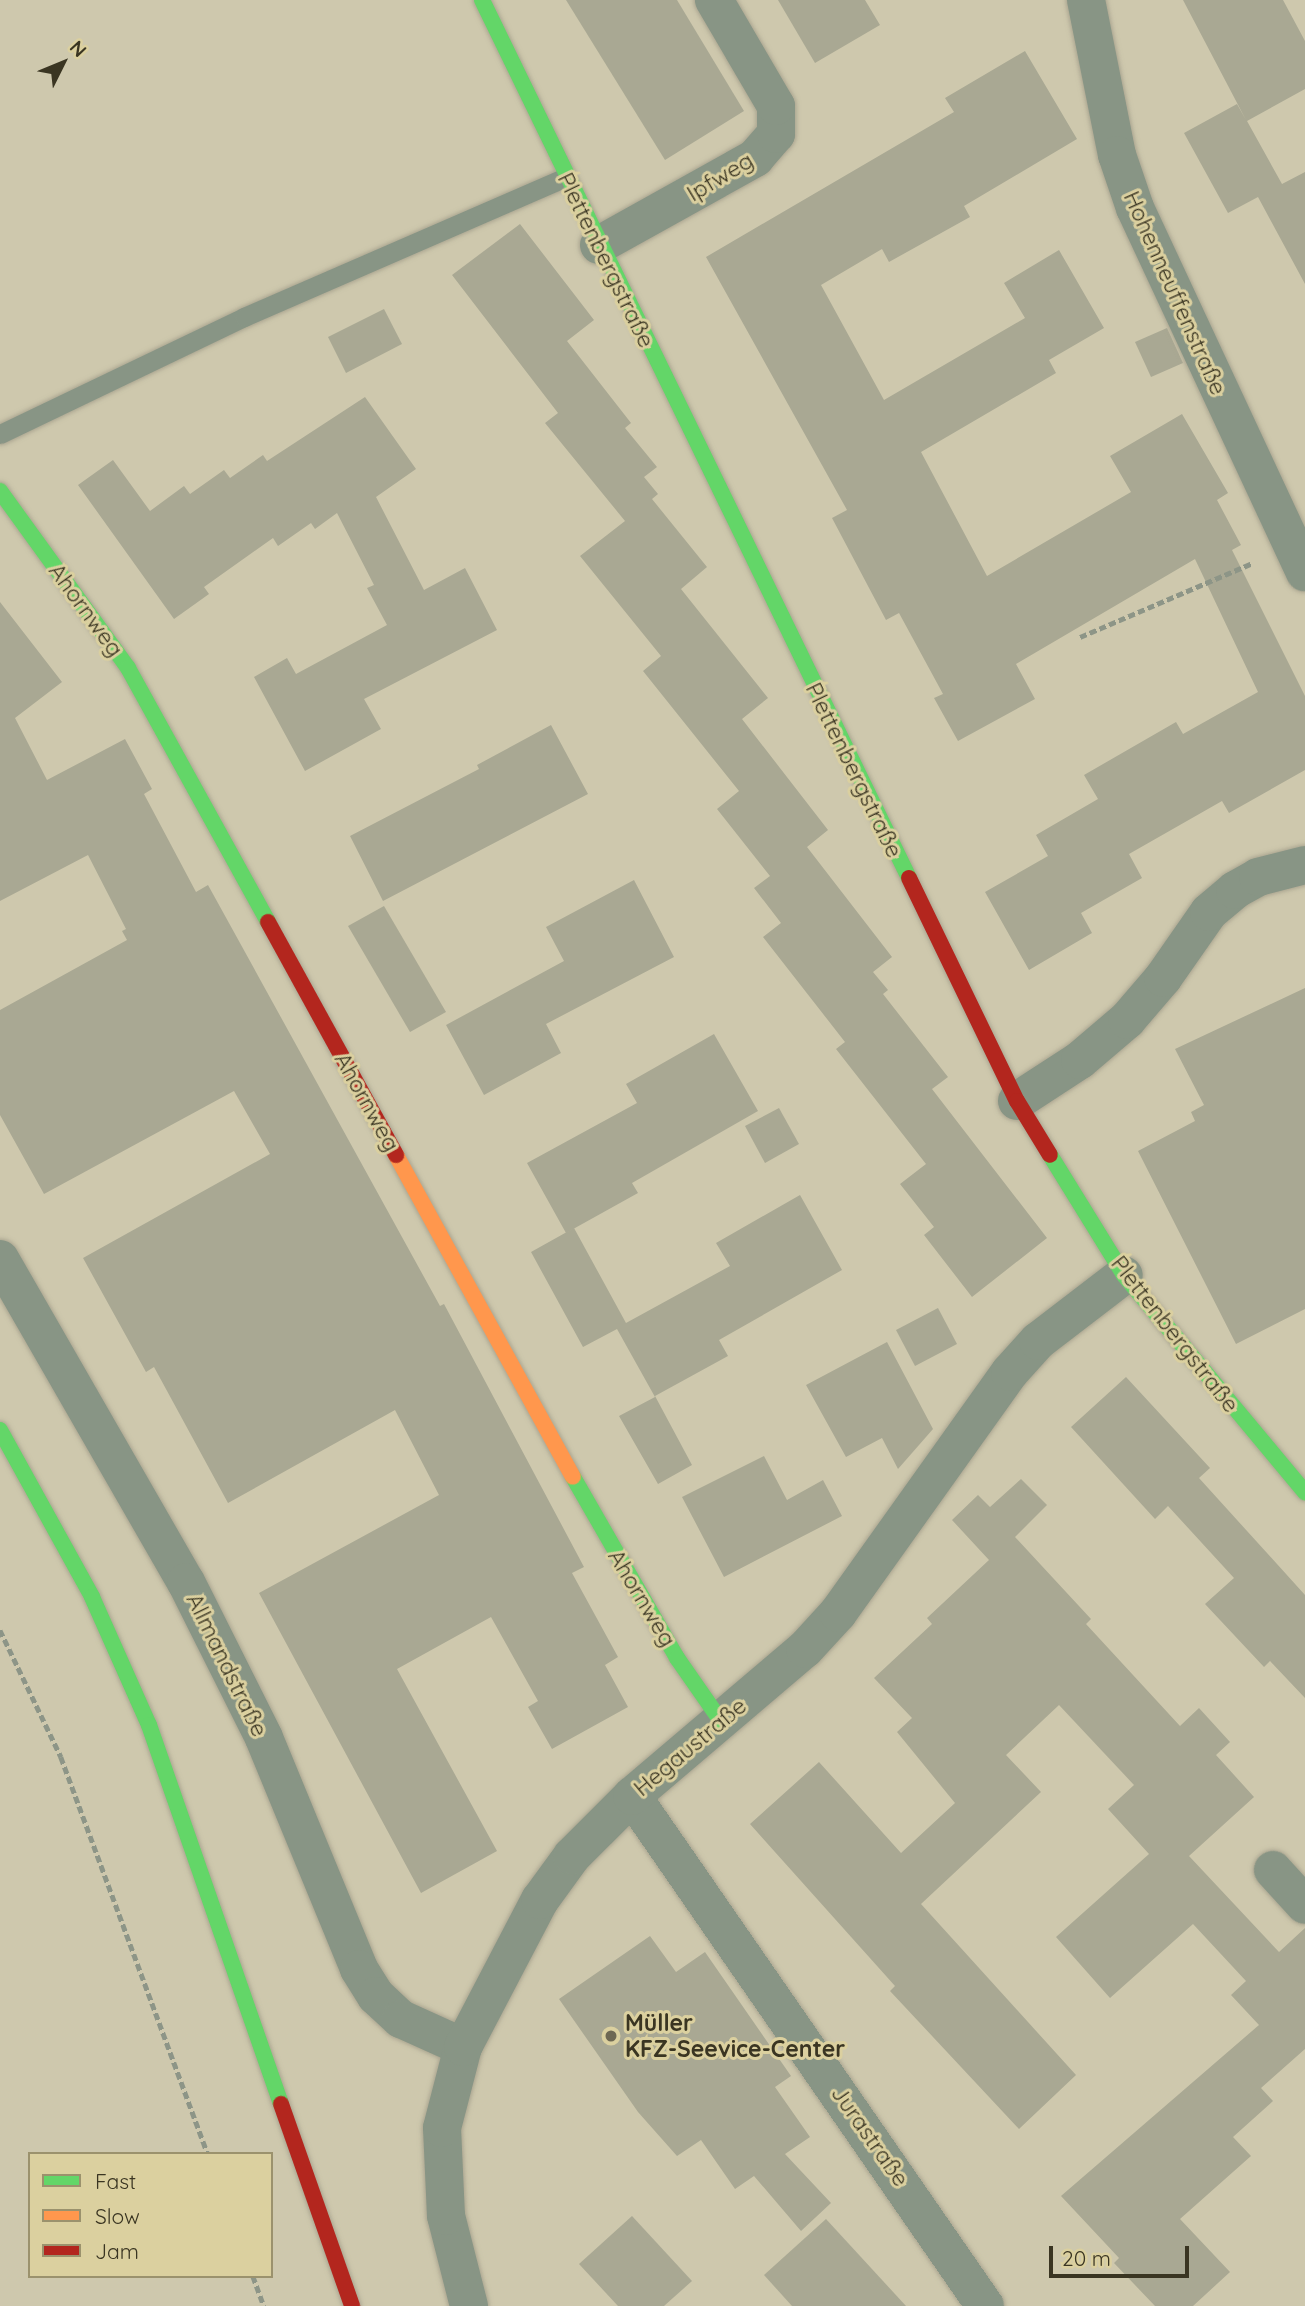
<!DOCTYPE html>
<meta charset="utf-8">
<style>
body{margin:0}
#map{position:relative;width:1305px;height:2306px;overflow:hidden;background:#cec8ad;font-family:Quicksand,sans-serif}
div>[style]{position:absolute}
.building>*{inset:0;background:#a9a893}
.path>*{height:4.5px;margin-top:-2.25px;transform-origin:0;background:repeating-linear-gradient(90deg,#8d9587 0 7px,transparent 0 10.5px)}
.roads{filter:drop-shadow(0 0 2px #aba691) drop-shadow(0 0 2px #aba691)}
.lane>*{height:19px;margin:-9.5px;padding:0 9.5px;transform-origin:9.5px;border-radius:9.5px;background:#889585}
.street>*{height:38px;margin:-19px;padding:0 19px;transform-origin:19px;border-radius:19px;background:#889585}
.fast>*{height:16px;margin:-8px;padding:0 8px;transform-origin:8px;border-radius:8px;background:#63d668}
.slow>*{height:16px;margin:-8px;padding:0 8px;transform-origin:8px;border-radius:8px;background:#ff974d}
.jam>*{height:16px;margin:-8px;padding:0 8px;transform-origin:8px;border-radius:8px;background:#b3261e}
.dots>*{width:19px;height:19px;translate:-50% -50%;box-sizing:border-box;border:4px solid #dbd09f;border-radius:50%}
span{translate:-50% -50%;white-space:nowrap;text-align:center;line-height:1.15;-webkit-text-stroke:6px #dbd09f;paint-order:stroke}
.street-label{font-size:23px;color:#3a3522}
.poi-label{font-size:23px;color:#3a3522;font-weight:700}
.left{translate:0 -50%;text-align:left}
.legend{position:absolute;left:28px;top:2152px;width:245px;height:126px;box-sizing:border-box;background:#dbd09f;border:2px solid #9b926d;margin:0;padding:9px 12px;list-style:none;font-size:21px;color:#3a3522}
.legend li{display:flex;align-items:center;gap:14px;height:35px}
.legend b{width:35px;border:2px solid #9b926d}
.north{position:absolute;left:28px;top:28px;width:70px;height:70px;-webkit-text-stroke:5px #dbd09f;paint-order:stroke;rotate:47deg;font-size:19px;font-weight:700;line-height:28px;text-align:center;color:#3a3522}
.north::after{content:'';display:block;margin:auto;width:24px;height:32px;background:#3a3522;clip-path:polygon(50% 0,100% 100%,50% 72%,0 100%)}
.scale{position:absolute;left:1049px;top:2246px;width:140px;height:32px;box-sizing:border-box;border:4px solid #3a3522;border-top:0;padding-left:9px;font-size:21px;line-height:24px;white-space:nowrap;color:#3a3522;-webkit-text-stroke:5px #dbd09f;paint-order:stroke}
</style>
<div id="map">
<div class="building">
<div style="clip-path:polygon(566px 0,677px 0,744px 111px,665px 160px)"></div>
<div style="clip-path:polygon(778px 0,865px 0,880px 25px,815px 63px)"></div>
<div style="clip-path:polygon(1183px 0,1283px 0,1305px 41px,1305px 89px,1247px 121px,1282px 184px,1305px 172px,1305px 284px,1258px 197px,1228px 213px,1184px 133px,1237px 104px,1246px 120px)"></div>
<div style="clip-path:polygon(1025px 51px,1077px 139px,964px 206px,970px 217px,889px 262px,882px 249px,821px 285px,884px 400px,1025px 318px,1004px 283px,1059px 250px,1104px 328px,1049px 360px,1056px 373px,921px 452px,987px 576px,1131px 492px,1110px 456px,1182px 414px,1228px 493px,1217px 500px,1241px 545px,1232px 550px,1305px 696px,1305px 770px,1229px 813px,1222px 801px,1129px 854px,1142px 878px,1081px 913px,1092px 933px,1029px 970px,985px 892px,1048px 856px,1036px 835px,1098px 799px,1084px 775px,1176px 722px,1183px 734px,1258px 692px,1195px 559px,1016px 664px,1035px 699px,958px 741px,934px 698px,943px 694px,899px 613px,886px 620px,832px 518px,847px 510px,706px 257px,954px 112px,945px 98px)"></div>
<div style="clip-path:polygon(520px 224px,594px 320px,567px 341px,631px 423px,625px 428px,657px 467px,644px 477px,658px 494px,652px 499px,707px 567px,681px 589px,768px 698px,742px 719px,828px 830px,807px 847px,892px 957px,873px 972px,888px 990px,883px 994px,948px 1077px,932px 1089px,1047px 1238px,972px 1297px,924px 1235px,934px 1227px,900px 1184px,926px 1164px,836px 1049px,845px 1042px,763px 937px,781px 923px,754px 888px,770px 876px,717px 809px,739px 791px,643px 671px,661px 656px,580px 556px,625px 521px,545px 423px,558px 413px,452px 275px)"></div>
<div style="clip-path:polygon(384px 309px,402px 344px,346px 373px,328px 337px)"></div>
<div style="clip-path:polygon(1167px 328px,1183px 363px,1151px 377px,1135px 342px)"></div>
<div style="clip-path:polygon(365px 397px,416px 469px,376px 497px,424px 590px,465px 568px,497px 630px,364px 699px,381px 729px,305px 771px,254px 677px,287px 658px,296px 674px,387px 625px,367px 588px,374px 585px,337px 513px,315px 529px,311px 523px,278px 546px,273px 538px,204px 587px,209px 594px,174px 619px,78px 485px,113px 460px,150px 511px,184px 486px,190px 494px,224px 470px,230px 478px,263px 455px,267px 461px)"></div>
<div style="clip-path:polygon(0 602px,62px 682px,15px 718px,47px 780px,125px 739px,152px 789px,144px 794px,196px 892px,208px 885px,440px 1306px,444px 1304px,584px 1567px,572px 1573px,618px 1657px,605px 1665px,628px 1707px,552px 1749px,528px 1707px,538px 1701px,491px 1617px,397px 1669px,497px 1851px,421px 1893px,259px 1593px,439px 1495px,395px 1410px,228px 1503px,154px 1367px,146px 1372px,83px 1258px,270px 1154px,234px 1091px,44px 1194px,0 1115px,0 1010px,127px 940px,122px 931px,126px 929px,88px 855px,0 901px)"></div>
<div style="clip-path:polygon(551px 725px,588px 794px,383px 901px,350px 836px,479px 769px,477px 765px)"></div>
<div style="clip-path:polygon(634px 880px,674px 957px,546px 1024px,561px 1053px,484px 1095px,446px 1025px,564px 961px,546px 927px)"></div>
<div style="clip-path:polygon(384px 906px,446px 1012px,410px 1032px,348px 926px)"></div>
<div style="clip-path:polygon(1305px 988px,1305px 1309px,1236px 1344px,1138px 1151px,1195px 1121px,1191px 1112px,1204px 1105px,1175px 1049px)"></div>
<div style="clip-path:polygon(714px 1034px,758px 1111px,632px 1183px,638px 1193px,566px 1233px,527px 1163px,637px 1103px,626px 1084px)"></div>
<div style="clip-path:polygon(779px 1108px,799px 1144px,765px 1163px,745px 1126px)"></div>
<div style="clip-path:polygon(800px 1195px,842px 1270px,719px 1340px,728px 1356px,655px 1396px,692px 1465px,658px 1484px,619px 1416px,655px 1397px,617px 1329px,583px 1347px,531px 1252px,574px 1228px,626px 1323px,730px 1266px,716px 1243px)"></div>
<div style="clip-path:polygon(938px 1308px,957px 1344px,915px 1366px,896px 1330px)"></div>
<div style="clip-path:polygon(887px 1342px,933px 1429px,898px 1469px,882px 1438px,846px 1457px,806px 1385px)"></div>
<div style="clip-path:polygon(1126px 1377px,1210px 1468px,1199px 1478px,1305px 1595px,1305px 1698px,1270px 1661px,1264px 1667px,1205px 1604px,1234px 1578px,1168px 1506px,1155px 1519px,1071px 1427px)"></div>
<div style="clip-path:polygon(764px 1456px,787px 1500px,823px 1480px,842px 1516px,724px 1577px,682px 1497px)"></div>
<div style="clip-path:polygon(1021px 1479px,1047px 1505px,1015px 1537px,1091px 1619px,1086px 1624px,1180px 1726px,1199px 1708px,1230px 1742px,1216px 1755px,1254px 1797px,1189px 1856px,1279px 1952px,1305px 1928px,1305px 2049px,1261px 2088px,1273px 2101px,1233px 2137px,1251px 2156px,1180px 2219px,1230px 2272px,1193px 2306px,1155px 2306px,1114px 2263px,1119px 2258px,1061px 2196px,1259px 2025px,1231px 1995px,1246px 1981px,1193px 1924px,1110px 1998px,1056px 1937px,1149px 1854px,1108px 1809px,1134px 1785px,1059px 1705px,1006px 1755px,1041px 1792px,921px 1904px,1076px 2075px,1019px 2129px,890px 1991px,895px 1986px,750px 1824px,819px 1762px,901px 1853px,955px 1803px,897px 1732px,912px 1718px,874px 1678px,932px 1624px,927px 1618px,989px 1560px,952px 1520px,978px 1495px,990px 1507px)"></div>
<div style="clip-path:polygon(650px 1936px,676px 1972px,705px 1952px,791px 2076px,775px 2087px,810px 2137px,785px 2154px,831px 2203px,801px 2231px,754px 2176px,735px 2189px,701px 2140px,677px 2156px,638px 2112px,559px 1999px)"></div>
<div style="clip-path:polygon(632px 2216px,692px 2281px,664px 2306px,618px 2306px,579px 2264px)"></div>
<div style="clip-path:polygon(826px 2219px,906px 2306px,792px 2306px,764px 2275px)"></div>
</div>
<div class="path">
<div style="left:1080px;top:637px;width:188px;rotate:-23.2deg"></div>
<div style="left:0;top:1630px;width:141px;rotate:64.3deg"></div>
<div style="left:61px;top:1757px;width:423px;rotate:69.7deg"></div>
<div style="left:253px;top:2276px;width:32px;rotate:70deg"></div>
</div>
<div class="roads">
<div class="lane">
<div style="left:0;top:434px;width:271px;rotate:-25.6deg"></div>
<div style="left:244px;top:317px;width:351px;rotate:-23.5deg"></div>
</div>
<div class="street">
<div style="left:1086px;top:0;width:158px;rotate:78.7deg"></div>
<div style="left:1117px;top:155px;width:56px;rotate:71.2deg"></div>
<div style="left:1135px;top:208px;width:402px;rotate:65deg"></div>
<div style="left:599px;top:245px;width:179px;rotate:-29.1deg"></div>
<div style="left:755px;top:158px;width:32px;rotate:-49deg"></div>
<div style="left:776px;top:134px;width:28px;rotate:-90deg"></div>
<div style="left:776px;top:106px;width:123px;rotate:-120.3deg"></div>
<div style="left:1017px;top:1101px;width:75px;rotate:-33.1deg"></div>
<div style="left:1080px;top:1060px;width:62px;rotate:-40.4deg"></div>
<div style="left:1127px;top:1020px;width:55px;rotate:-49.4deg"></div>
<div style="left:1163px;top:978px;width:80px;rotate:-55.1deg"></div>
<div style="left:1209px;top:912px;width:34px;rotate:-40deg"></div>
<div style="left:1235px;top:890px;width:26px;rotate:-29deg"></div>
<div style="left:1258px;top:877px;width:49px;rotate:-14.3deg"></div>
<div style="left:0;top:1259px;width:373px;rotate:60.1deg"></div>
<div style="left:186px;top:1582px;width:174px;rotate:63.4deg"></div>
<div style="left:264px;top:1738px;width:250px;rotate:67.6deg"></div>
<div style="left:359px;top:1969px;width:32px;rotate:58deg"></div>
<div style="left:376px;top:1996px;width:34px;rotate:43deg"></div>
<div style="left:401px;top:2019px;width:68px;rotate:24.3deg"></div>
<div style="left:632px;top:1796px;width:620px;rotate:55.31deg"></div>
<div style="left:1273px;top:1870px;width:47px;rotate:47.6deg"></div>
<div style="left:469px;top:2306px;width:93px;rotate:-104.3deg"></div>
<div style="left:446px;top:2216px;width:88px;rotate:-92.6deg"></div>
<div style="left:442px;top:2128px;width:84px;rotate:-75.5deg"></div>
<div style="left:463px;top:2047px;width:166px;rotate:-62.4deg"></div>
<div style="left:540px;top:1900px;width:54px;rotate:-54deg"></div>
<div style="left:572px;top:1856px;width:85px;rotate:-45deg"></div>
<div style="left:632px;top:1796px;width:227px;rotate:-40.4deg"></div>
<div style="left:805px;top:1649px;width:49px;rotate:-47.5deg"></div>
<div style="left:838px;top:1613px;width:296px;rotate:-54.5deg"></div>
<div style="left:1010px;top:1372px;width:42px;rotate:-47.9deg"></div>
<div style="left:1038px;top:1341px;width:108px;rotate:-37.5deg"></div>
</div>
<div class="fast">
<div style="left:482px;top:0;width:976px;rotate:64.06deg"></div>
<div style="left:0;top:491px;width:218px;rotate:54.1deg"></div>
<div style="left:128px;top:668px;width:290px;rotate:61.1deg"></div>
<div style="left:1050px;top:1155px;width:141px;rotate:58.3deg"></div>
<div style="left:1124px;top:1275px;width:283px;rotate:50.2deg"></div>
<div style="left:0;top:1430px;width:191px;rotate:61.1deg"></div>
<div style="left:92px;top:1597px;width:140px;rotate:66deg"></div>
<div style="left:149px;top:1725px;width:401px;rotate:70.8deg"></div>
<div style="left:573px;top:1477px;width:209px;rotate:60.1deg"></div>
<div style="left:677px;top:1658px;width:77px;rotate:55.1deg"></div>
</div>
<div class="slow">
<div style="left:396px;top:1155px;width:367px;rotate:61.2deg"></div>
</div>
<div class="jam">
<div style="left:909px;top:878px;width:248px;rotate:64.2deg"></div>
<div style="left:1017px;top:1101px;width:63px;rotate:58.6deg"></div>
<div style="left:268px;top:922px;width:266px;rotate:61.2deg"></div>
<div style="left:281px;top:2104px;width:214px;rotate:70.6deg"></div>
</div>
</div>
<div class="dots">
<div style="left:611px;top:2036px;background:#6e6853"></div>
</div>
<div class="street-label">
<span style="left:720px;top:177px;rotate:-31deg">Ipfweg</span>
<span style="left:606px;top:260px;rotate:64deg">Plettenbergstraße</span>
<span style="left:1175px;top:293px;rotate:66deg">Hohenneuffenstraße</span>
<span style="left:86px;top:610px;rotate:54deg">Ahornweg</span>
<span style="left:854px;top:770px;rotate:64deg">Plettenbergstraße</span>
<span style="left:367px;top:1102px;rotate:61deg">Ahornweg</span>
<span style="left:1175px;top:1334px;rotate:52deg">Plettenbergstraße</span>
<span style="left:642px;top:1598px;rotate:59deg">Ahornweg</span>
<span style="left:227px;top:1665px;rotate:64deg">Allmandstraße</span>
<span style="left:690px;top:1747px;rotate:-40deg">Hegaustraße</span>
<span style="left:870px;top:2136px;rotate:55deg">Jurastraße</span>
</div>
<div class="poi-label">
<span class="left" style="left:625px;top:2036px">Müller<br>KFZ-Seevice-Center</span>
</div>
<ul class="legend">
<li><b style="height:9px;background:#63d668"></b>Fast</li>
<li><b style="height:9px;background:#ff974d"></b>Slow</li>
<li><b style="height:9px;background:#b3261e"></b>Jam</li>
</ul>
<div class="north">N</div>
<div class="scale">20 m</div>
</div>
